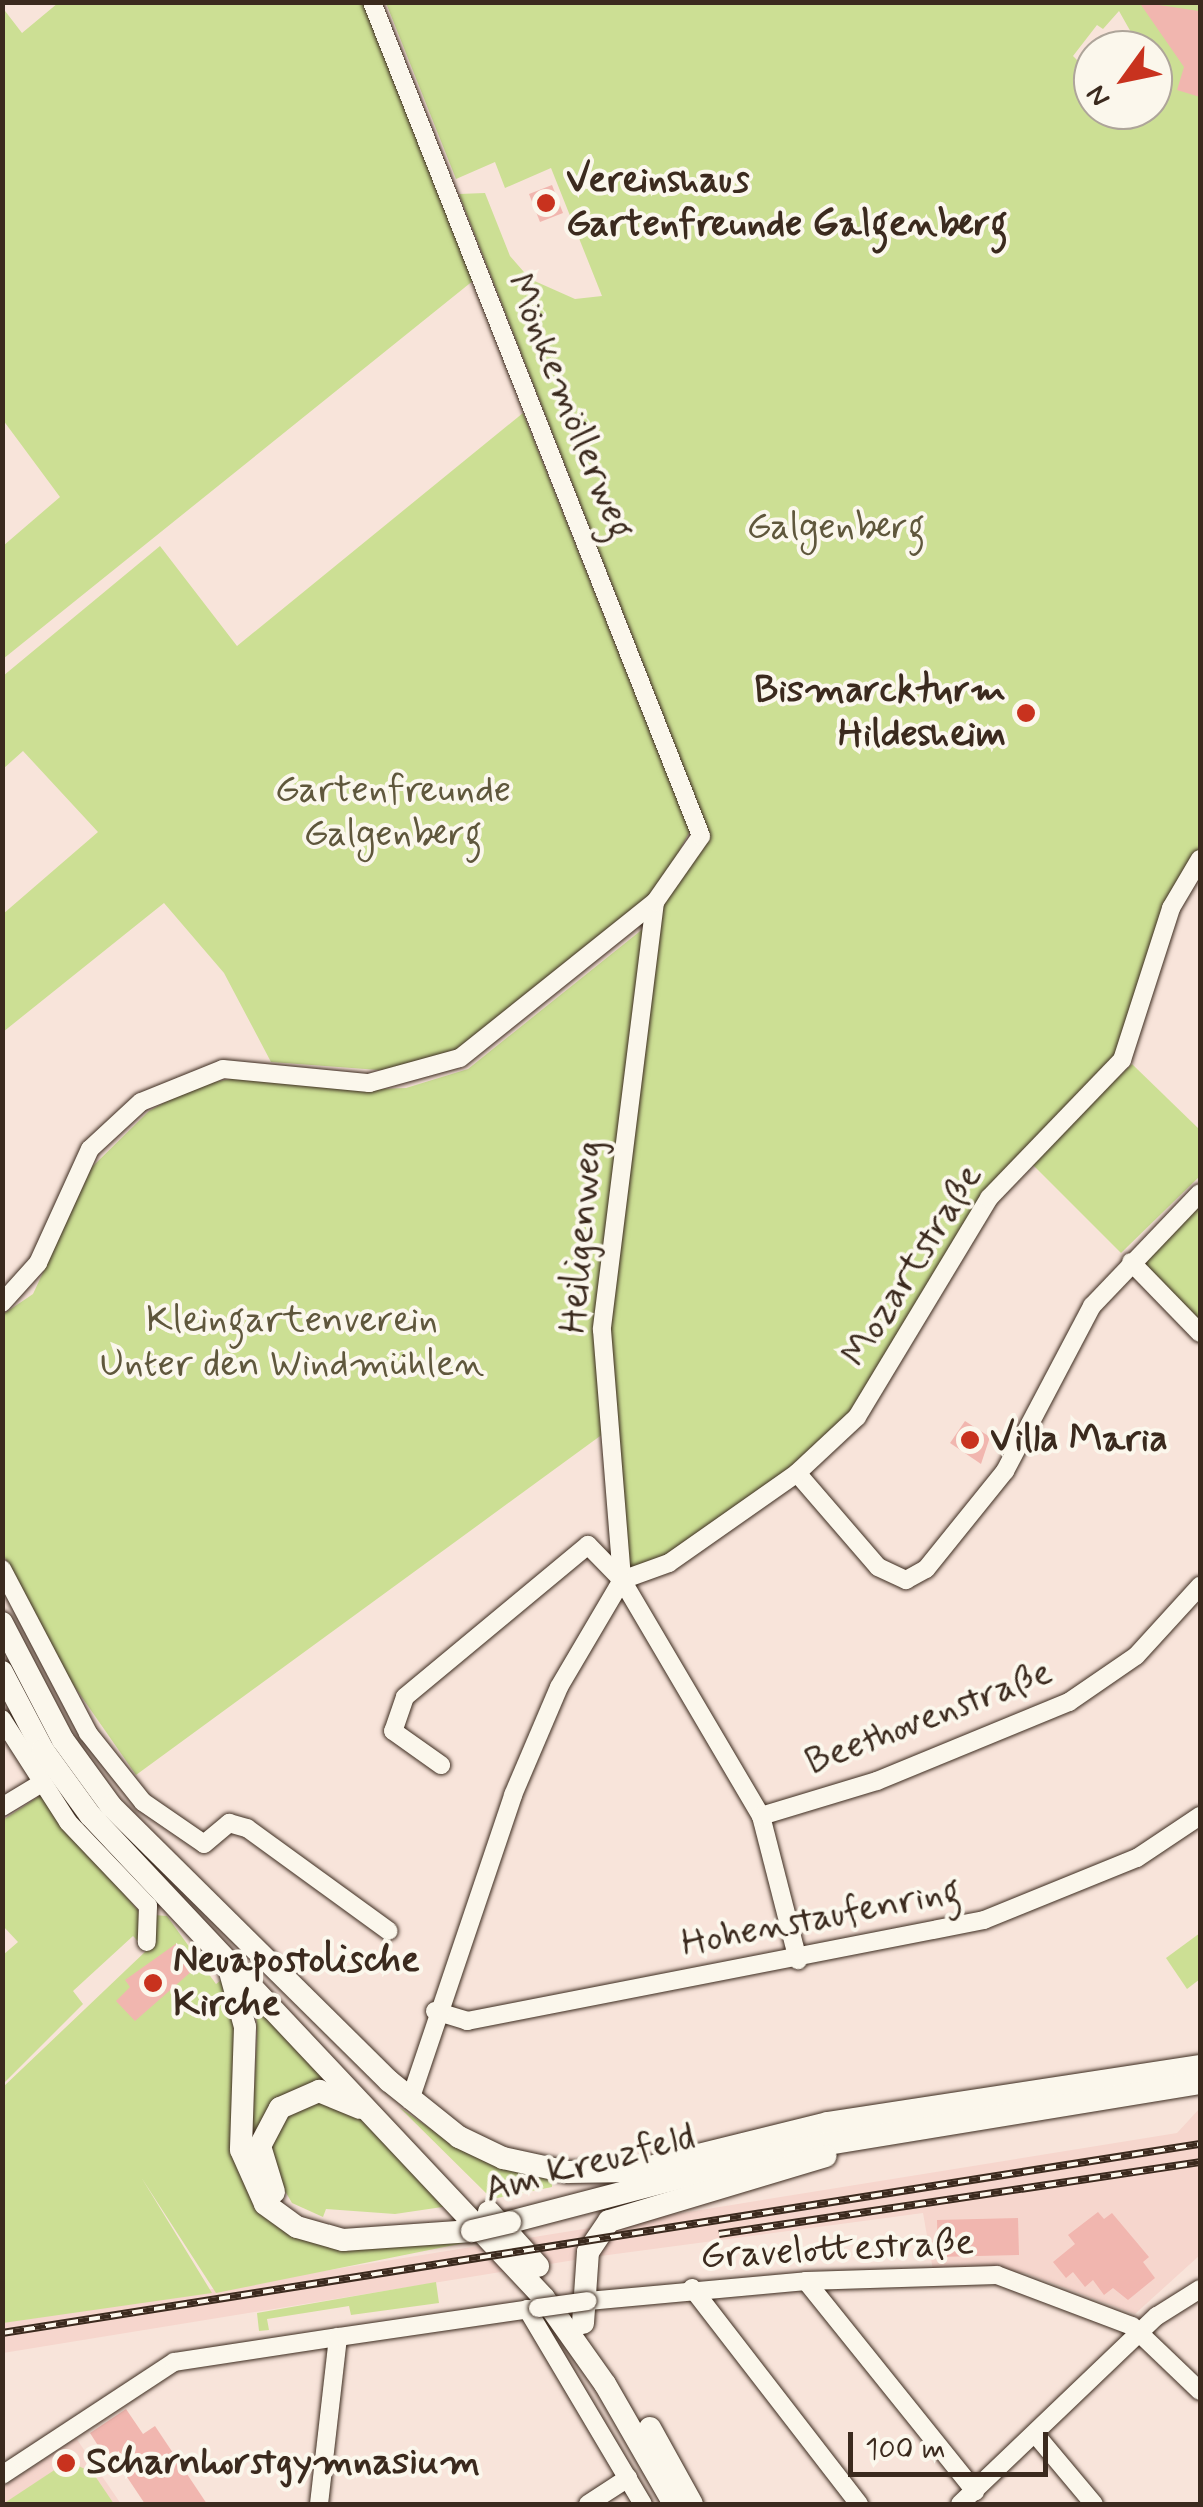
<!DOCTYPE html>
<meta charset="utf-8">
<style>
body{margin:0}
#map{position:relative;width:1203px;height:2507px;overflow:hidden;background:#f8e4da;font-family:Mynerve,sans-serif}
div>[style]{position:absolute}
.built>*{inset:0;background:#f6d6cd}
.green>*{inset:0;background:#ccdf94}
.building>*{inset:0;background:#f1b6af}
.roads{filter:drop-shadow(0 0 2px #3b2a1e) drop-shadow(0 0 2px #3b2a1e)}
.minor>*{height:18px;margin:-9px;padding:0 9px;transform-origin:9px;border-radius:9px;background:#fbf7ec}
.major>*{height:22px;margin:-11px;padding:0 11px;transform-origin:11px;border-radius:11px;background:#fbf7ec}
.rail>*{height:8px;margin-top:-4px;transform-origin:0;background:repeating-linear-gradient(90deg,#fbf7ec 0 11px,#3b2a1e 0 22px);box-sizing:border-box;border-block:2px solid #3b2a1e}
.bridges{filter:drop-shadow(0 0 2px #3b2a1e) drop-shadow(0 0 2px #3b2a1e)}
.minor-bridge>*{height:18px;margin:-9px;padding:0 9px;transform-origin:9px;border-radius:9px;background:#fbf7ec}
.major-bridge>*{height:22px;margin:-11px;padding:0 11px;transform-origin:11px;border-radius:11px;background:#fbf7ec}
.dots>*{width:28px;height:28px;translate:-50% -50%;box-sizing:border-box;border:5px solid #fbf7ec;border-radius:50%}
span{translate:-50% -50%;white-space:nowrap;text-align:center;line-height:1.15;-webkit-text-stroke:8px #fbf7ec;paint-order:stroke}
.poi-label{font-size:38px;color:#3b2a1e;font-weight:700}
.left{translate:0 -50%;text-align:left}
.right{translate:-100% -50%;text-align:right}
.street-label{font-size:38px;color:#3b2a1e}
.park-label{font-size:38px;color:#5f573c}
.frame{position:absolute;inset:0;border:5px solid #3b2a1e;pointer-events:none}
.north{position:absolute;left:1073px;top:30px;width:100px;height:100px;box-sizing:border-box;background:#fbf7ec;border:2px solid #aea59a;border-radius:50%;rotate:237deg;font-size:28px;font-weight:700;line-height:40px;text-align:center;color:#3b2a1e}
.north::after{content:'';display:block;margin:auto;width:35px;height:45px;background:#c8321e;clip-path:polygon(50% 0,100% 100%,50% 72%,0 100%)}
.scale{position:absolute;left:848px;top:2432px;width:200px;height:45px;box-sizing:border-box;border:5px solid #3b2a1e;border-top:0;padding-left:12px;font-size:30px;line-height:35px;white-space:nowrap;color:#3b2a1e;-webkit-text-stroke:8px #fbf7ec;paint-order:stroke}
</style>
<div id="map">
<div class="built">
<div style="clip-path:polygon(1200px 2108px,1200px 2255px,1135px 2314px,1025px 2273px,933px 2270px,923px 2213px,593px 2257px,3px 2353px,2px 2323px,1177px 2133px)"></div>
<div style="clip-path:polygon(76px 2438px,121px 2504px,3px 2504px,3px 2487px)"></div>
</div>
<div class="green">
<div style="clip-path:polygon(58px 3px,363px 3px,474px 280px,3px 659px,3px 546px,60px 497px,3px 420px,2px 7px,22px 33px)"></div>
<div style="clip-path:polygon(evenodd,386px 3px,1200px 3px,1200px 859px,1171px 908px,1135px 1037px,1013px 1167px,857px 1417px,669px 1563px,622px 1580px,607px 1431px,136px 1775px,72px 1683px,3px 1554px,2px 1315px,33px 1294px,92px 1167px,149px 1111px,197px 1085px,254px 1075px,350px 1090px,406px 1088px,468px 1069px,649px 924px,710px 835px,459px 194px,485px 193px,510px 256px,530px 279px,575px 299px,602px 296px,551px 168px,505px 188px,495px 162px,456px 179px,386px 3px,1119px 11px,1141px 50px,1153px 50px,1153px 110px,1093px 110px,1093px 92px,1074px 69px,1081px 64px,1073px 56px,1097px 25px,1103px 29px,1119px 11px)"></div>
<div style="clip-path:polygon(523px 413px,690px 831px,658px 890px,459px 1050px,392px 1071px,271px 1062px,224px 973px,164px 903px,3px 1032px,3px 914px,98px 832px,23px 751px,3px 769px,3px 676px,160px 546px,237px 646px)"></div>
<div style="clip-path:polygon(1132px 1064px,1200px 1130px,1200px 1176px,1121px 1253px,1030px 1162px)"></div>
<div style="clip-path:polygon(1200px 1198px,1200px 1328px,1143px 1263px)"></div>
<div style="clip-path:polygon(41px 1795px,141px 1914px,167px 1916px,216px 1984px,225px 1977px,236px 2009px,246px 2185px,341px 2249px,484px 2239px,216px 2293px,141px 2177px,212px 2293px,3px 2323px,2px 2088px,147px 1950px,133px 1936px,73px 1991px,83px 2004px,3px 2084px,3px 1955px,18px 1942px,3px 1926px,3px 1820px)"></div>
<div style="clip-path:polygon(1200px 1933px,1200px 1979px,1187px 1989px,1166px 1958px)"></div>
<div style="clip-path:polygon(256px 2005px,330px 2083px,252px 2139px,257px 2034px)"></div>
<div style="clip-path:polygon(324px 2094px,383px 2131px,449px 2206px,395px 2214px,326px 2209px,323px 2217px,292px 2203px,267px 2160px,280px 2116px)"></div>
<div style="clip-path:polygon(399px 2107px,444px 2138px,552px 2178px,552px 2187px,492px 2199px)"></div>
<div style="clip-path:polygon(436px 2282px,439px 2303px,351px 2315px,349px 2306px,267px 2319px,269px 2330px,259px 2331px,257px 2313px)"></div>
<div style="clip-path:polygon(68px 2461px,93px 2473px,114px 2504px,3px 2504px)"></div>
</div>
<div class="building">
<div style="clip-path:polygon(1139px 2px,1199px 11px,1200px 97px,1177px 90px,1184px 67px)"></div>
<div style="clip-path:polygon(552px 185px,563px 213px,540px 222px,529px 194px)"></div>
<div style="clip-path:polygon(965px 1421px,990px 1437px,981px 1464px,950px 1443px)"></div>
<div style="clip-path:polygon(177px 1943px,192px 1971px,135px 2021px,116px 2001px,130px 1987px,125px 1980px)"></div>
<div style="clip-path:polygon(1098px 2212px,1104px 2219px,1112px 2213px,1149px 2257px,1143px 2262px,1155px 2278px,1128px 2300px,1113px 2288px,1104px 2295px,1093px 2280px,1085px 2287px,1073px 2272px,1066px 2278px,1053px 2262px,1075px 2244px,1068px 2235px)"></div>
<div style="clip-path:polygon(1018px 2218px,1019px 2255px,938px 2257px,937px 2220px)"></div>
<div style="clip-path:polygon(126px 2409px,143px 2434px,155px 2426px,207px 2504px,145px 2504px,119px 2465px,113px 2469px,90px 2433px)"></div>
</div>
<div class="roads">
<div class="minor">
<div style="left:655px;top:902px;width:431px;rotate:97.1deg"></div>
<div style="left:602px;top:1330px;width:251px;rotate:85.4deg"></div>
<div style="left:622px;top:1580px;width:274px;rotate:59.5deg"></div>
<div style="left:761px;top:1816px;width:149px;rotate:75.6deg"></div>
<div style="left:1131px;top:1262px;width:99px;rotate:45.8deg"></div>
<div style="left:2px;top:1303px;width:54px;rotate:-48deg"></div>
<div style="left:38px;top:1263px;width:125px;rotate:-65.5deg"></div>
<div style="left:90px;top:1149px;width:69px;rotate:-42.7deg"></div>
<div style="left:141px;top:1102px;width:88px;rotate:-21.9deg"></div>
<div style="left:223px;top:1069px;width:147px;rotate:5.5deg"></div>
<div style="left:369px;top:1083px;width:94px;rotate:-15.4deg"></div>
<div style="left:460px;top:1058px;width:250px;rotate:-38.7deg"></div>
<div style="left:655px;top:902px;width:80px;rotate:-55.1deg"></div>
<div style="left:701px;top:836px;width:897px;rotate:-111.53deg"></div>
<div style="left:797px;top:1473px;width:124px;rotate:49.2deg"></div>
<div style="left:878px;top:1567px;width:31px;rotate:25deg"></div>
<div style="left:906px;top:1580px;width:23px;rotate:-29deg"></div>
<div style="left:926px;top:1569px;width:126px;rotate:-51.1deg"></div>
<div style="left:1005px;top:1471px;width:187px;rotate:-62.2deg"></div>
<div style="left:1092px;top:1306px;width:156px;rotate:-46.3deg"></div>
<div style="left:2px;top:1569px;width:185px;rotate:62.3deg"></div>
<div style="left:88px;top:1733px;width:88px;rotate:51.4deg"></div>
<div style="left:143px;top:1802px;width:74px;rotate:34.5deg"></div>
<div style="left:204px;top:1844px;width:33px;rotate:-40deg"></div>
<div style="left:229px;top:1823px;width:19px;rotate:16deg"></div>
<div style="left:247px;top:1828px;width:175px;rotate:36deg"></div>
<div style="left:622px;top:1580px;width:50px;rotate:-19.9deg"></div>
<div style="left:669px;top:1563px;width:156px;rotate:-35.1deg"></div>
<div style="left:797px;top:1473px;width:82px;rotate:-43deg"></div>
<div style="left:857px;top:1417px;width:256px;rotate:-58.9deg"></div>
<div style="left:989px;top:1198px;width:192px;rotate:-46.1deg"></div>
<div style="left:1122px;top:1060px;width:160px;rotate:-72.1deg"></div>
<div style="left:1171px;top:908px;width:57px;rotate:-59.4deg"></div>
<div style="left:2px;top:1719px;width:122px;rotate:57.3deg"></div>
<div style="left:68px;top:1822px;width:116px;rotate:46.4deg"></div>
<div style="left:148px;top:1906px;width:36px;rotate:92deg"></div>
<div style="left:2px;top:1807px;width:44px;rotate:-31.2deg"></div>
<div style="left:761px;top:1816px;width:121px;rotate:-16.8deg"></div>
<div style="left:877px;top:1781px;width:208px;rotate:-22.4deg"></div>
<div style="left:1069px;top:1702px;width:81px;rotate:-34.5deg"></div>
<div style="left:1136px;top:1656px;width:95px;rotate:-47.6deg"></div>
<div style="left:435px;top:2011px;width:34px;rotate:17deg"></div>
<div style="left:467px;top:2021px;width:527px;rotate:-11.05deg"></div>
<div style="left:984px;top:1920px;width:165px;rotate:-22.1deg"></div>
<div style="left:1137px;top:1858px;width:76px;rotate:-33.7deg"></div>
<div style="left:410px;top:2100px;width:322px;rotate:-71.3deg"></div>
<div style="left:513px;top:1795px;width:117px;rotate:-66.9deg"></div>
<div style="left:559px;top:1687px;width:124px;rotate:-59.5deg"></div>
<div style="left:622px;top:1580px;width:49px;rotate:-134.2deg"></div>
<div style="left:588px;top:1545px;width:238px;rotate:140.3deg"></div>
<div style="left:405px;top:1697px;width:36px;rotate:109deg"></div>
<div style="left:393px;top:1731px;width:59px;rotate:35.3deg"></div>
<div style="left:806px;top:2281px;width:270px;rotate:51.2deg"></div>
<div style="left:692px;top:2288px;width:273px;rotate:52.3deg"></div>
<div style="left:588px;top:2301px;width:219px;rotate:-5.2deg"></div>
<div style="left:806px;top:2281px;width:191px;rotate:-1.8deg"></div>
<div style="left:997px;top:2275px;width:144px;rotate:20.7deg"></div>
<div style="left:1132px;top:2326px;width:94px;rotate:43.7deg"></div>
<div style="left:527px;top:2309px;width:227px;rotate:59.3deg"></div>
<div style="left:1036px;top:2435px;width:90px;rotate:50deg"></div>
<div style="left:2px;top:2475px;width:206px;rotate:-33.3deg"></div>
<div style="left:174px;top:2362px;width:166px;rotate:-8.7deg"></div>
<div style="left:319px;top:2504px;width:168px;rotate:-83.5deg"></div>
<div style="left:338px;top:2337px;width:202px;rotate:-8.3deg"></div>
<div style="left:588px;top:2504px;width:48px;rotate:-33deg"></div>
<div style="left:960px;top:2504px;width:272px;rotate:-43.7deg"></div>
<div style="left:1157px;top:2316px;width:51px;rotate:-32.1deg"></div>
</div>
<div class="major">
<div style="left:2px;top:1623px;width:132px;rotate:62.5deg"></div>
<div style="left:63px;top:1740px;width:82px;rotate:54deg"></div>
<div style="left:111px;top:1806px;width:391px;rotate:44.7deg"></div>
<div style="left:389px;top:2081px;width:90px;rotate:38.7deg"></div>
<div style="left:459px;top:2137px;width:49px;rotate:25.5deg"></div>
<div style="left:503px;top:2158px;width:66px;rotate:12.2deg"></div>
<div style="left:568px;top:2172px;width:66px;rotate:-0.9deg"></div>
<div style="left:634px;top:2171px;width:200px;rotate:-13.9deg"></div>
<div style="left:828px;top:2123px;width:376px;rotate:-8.7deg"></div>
<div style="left:2px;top:1672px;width:88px;rotate:62.3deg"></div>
<div style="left:43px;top:1750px;width:80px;rotate:54.1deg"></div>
<div style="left:90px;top:1815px;width:663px;rotate:46.77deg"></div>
<div style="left:544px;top:2298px;width:105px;rotate:54.7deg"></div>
<div style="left:605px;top:2384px;width:138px;rotate:60.1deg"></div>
<div style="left:229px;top:1968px;width:61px;rotate:74.8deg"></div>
<div style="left:245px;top:2027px;width:123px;rotate:91.9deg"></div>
<div style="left:241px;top:2150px;width:59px;rotate:66deg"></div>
<div style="left:265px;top:2204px;width:39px;rotate:36deg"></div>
<div style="left:297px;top:2227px;width:48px;rotate:15.8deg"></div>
<div style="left:343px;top:2240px;width:129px;rotate:-4deg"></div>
<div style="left:274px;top:2192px;width:48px;rotate:-106.9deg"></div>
<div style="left:260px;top:2146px;width:43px;rotate:-62.2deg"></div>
<div style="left:280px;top:2108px;width:43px;rotate:-23.6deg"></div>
<div style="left:319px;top:2091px;width:44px;rotate:22.5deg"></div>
<div style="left:489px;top:2212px;width:73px;rotate:47.8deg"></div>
<div style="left:510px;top:2222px;width:277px;rotate:-14.6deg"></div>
<div style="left:778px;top:2152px;width:428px;rotate:-9.3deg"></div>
<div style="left:583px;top:2323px;width:71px;rotate:-86deg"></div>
<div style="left:588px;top:2252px;width:37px;rotate:-56deg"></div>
<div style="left:609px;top:2221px;width:226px;rotate:-16.7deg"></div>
<div style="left:650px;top:2428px;width:87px;rotate:61.1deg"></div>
</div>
</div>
<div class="rail">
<div style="left:719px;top:2234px;width:486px;rotate:-8.5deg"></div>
<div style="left:2px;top:2333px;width:1213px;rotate:-8.97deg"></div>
</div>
<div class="bridges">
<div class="minor-bridge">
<div style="left:538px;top:2308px;width:50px;rotate:-8deg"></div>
</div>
<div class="major-bridge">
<div style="left:472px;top:2231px;width:39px;rotate:-13deg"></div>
</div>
</div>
<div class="dots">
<div style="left:546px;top:203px;background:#c8321e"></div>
<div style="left:1026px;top:713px;background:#c8321e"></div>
<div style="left:970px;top:1440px;background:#c8321e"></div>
<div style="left:153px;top:1983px;background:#c8321e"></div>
<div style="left:66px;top:2463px;background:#c8321e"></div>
</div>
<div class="poi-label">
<span class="left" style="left:566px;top:203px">Vereinshaus<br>Gartenfreunde Galgenberg</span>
<span class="right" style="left:1006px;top:713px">Bismarckturm<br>Hildesheim</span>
<span class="left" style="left:990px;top:1440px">Villa Maria</span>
<span class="left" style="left:173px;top:1983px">Neuapostolische<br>Kirche</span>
<span class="left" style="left:86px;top:2463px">Scharnhorstgymnasium</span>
</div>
<div class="street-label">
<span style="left:569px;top:407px;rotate:68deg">Mönkemöllerweg</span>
<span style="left:582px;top:1237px;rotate:-85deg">Heiligenweg</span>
<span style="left:913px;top:1266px;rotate:-58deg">Mozartstraße</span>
<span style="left:929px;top:1718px;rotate:-21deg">Beethovenstraße</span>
<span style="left:821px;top:1918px;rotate:-11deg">Hohenstaufenring</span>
<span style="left:590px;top:2164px;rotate:-15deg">Am Kreuzfeld</span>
<span style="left:837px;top:2250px;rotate:-3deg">Gravelottestraße</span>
</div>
<div class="park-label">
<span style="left:836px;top:528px">Galgenberg</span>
<span style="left:393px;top:813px">Gartenfreunde<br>Galgenberg</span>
<span style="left:292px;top:1343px">Kleingartenverein<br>Unter den Windmühlen</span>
</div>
<div class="frame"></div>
<div class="north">N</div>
<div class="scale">100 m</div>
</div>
